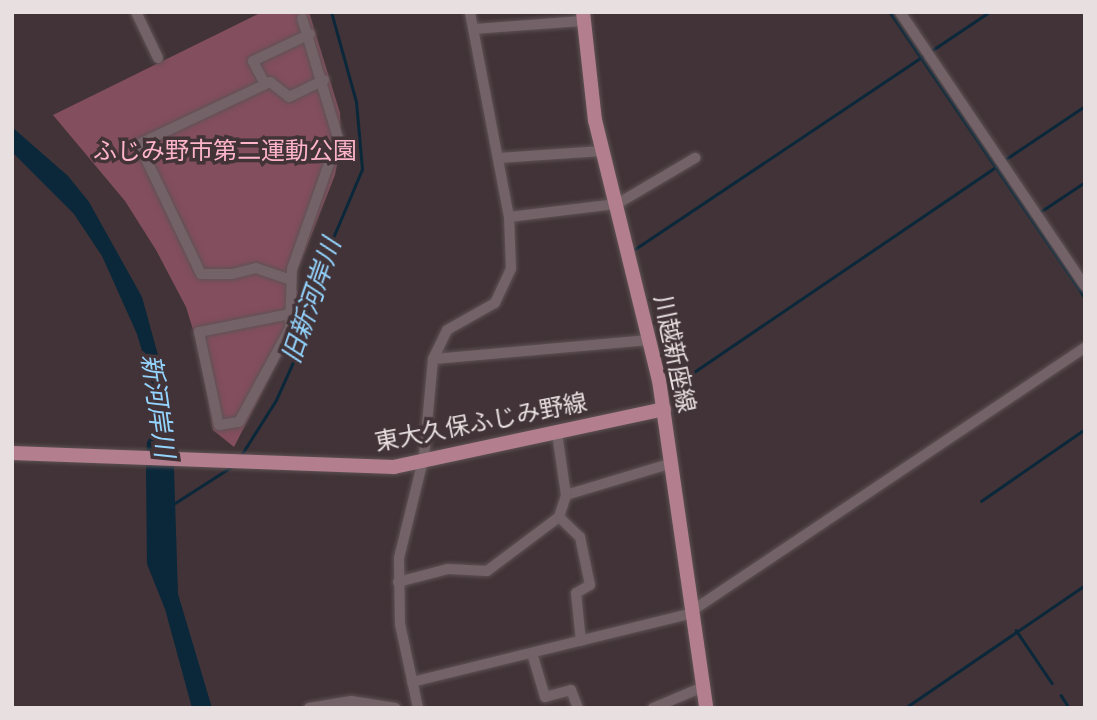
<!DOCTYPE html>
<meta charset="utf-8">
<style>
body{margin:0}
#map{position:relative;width:1097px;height:720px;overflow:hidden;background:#413337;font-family:"Work Sans","Noto Sans JP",sans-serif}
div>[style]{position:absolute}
.green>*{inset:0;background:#834e5e}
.water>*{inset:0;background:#0a283a}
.stream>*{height:2.5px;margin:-1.25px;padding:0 1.25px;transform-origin:1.25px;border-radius:1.25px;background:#0a283a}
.roads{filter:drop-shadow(0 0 2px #5e5255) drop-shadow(0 0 2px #5e5255)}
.minor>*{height:10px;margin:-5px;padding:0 5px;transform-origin:5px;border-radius:5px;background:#736267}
.major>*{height:14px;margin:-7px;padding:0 7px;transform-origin:7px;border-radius:7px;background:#b37f8f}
span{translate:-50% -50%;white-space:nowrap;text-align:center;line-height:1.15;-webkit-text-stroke:7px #413337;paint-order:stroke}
.park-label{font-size:24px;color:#fdb4c9}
.street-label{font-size:24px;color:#e8dfe1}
.water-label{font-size:26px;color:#94d4fe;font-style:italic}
.frame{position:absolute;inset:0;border:14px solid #e8dfe1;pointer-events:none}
</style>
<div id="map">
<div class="green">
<div style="clip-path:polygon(262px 12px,309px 12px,340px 113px,341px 143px,335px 175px,294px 279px,303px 313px,234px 447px,213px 430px,199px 349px,186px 307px,156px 250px,125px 201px,53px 115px)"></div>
</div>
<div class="water">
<div style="clip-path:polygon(12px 127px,68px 176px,89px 202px,142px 297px,172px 406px,178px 594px,212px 708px,192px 708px,165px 609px,147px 564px,146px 471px,147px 442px,155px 430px,153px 388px,137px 334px,102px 256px,74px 214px,12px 152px)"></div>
</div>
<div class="stream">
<div style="left:890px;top:12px;width:346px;rotate:55.7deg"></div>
<div style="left:931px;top:51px;width:70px;rotate:-33.9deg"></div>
<div style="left:1003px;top:161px;width:99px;rotate:-33.9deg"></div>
<div style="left:1040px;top:212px;width:54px;rotate:-33.7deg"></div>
<div style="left:635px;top:249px;width:349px;rotate:-33.8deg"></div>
<div style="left:669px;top:389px;width:398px;rotate:-34.2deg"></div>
<div style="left:240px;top:457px;width:67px;rotate:-57.7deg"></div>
<div style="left:276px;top:400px;width:68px;rotate:-65.7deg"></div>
<div style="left:304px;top:338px;width:49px;rotate:-81.7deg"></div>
<div style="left:311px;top:290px;width:131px;rotate:-67.1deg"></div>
<div style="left:362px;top:169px;width:67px;rotate:-95.1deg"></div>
<div style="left:356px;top:102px;width:93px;rotate:-105.5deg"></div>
<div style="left:981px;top:501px;width:126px;rotate:-34.7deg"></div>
<div style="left:175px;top:503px;width:67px;rotate:-32.7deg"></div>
<div style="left:1016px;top:630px;width:64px;rotate:55.8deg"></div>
<div style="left:1061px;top:695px;width:15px;rotate:58deg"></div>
<div style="left:905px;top:708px;width:218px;rotate:-34.3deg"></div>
</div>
<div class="roads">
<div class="minor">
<div style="left:136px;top:12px;width:51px;rotate:64.4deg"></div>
<div style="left:900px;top:12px;width:331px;rotate:56deg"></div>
<div style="left:474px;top:29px;width:110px;rotate:-4.2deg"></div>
<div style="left:265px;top:84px;width:26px;rotate:-118deg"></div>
<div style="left:253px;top:61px;width:63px;rotate:-25.3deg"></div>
<div style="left:499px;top:158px;width:103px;rotate:-3.9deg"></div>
<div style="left:509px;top:217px;width:109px;rotate:-6.9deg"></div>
<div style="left:617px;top:204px;width:91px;rotate:-30.5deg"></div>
<div style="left:291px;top:280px;width:37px;rotate:-161deg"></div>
<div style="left:256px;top:268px;width:25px;rotate:166deg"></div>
<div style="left:232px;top:274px;width:31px;rotate:180deg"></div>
<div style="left:201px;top:274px;width:144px;rotate:-115.5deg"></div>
<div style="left:139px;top:144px;width:145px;rotate:-25.3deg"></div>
<div style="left:270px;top:82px;width:24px;rotate:38deg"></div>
<div style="left:289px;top:97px;width:39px;rotate:-26deg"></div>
<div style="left:290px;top:314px;width:93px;rotate:168.8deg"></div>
<div style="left:199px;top:332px;width:95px;rotate:77.9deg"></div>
<div style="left:219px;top:425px;width:20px;rotate:-9deg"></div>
<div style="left:239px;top:422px;width:107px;rotate:-61.5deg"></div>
<div style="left:290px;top:328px;width:59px;rotate:-88.1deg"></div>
<div style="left:292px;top:269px;width:139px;rotate:-70.7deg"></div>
<div style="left:338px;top:138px;width:125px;rotate:-106.7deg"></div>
<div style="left:433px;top:359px;width:218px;rotate:-5deg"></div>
<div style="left:566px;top:495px;width:111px;rotate:-16.8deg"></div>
<div style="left:559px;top:517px;width:29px;rotate:44deg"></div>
<div style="left:580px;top:537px;width:49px;rotate:78.2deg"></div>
<div style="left:590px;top:585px;width:16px;rotate:150deg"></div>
<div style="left:576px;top:593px;width:48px;rotate:84.1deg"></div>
<div style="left:398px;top:582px;width:52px;rotate:-14.6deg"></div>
<div style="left:448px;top:569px;width:39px;rotate:3deg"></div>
<div style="left:487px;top:571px;width:90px;rotate:-36.9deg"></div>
<div style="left:559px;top:517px;width:23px;rotate:-72deg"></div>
<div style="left:566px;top:495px;width:63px;rotate:-98.3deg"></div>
<div style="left:693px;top:610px;width:471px;rotate:-33.8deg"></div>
<div style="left:532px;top:653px;width:46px;rotate:73.5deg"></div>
<div style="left:545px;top:697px;width:27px;rotate:-15deg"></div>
<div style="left:571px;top:690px;width:19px;rotate:69deg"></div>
<div style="left:412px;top:682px;width:289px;rotate:-13.8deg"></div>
<div style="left:309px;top:708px;width:43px;rotate:-9.5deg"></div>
<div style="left:351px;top:701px;width:45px;rotate:9deg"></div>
<div style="left:418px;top:708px;width:86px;rotate:-102.1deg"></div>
<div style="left:400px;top:624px;width:66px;rotate:-90.9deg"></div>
<div style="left:399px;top:558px;width:105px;rotate:-76.2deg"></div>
<div style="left:424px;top:456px;width:97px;rotate:-84.7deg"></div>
<div style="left:433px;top:359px;width:32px;rotate:-64deg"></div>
<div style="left:447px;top:330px;width:55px;rotate:-29.4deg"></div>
<div style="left:495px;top:303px;width:38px;rotate:-65deg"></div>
<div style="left:511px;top:268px;width:51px;rotate:-92.2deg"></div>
<div style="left:509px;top:217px;width:209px;rotate:-100.8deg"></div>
<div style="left:653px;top:708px;width:54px;rotate:-22.8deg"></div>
</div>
<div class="major">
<div style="left:583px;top:12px;width:109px;rotate:83.7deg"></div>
<div style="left:595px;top:120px;width:268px;rotate:76.2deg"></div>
<div style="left:659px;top:380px;width:331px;rotate:81.8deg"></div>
<div style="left:12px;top:453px;width:382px;rotate:2.1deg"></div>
<div style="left:394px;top:467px;width:276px;rotate:-12.1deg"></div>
</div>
</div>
<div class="park-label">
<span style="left:225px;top:152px">ふじみ野市第二運動公園</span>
</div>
<div class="street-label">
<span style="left:674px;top:354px;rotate:78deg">川越新座線</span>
<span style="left:481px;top:423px;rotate:-11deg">東大久保ふじみ野線</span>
</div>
<div class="water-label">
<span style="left:312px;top:301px;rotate:-71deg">旧新河岸川</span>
<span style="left:157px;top:406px;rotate:82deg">新河岸川</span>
</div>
<div class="frame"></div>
</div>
